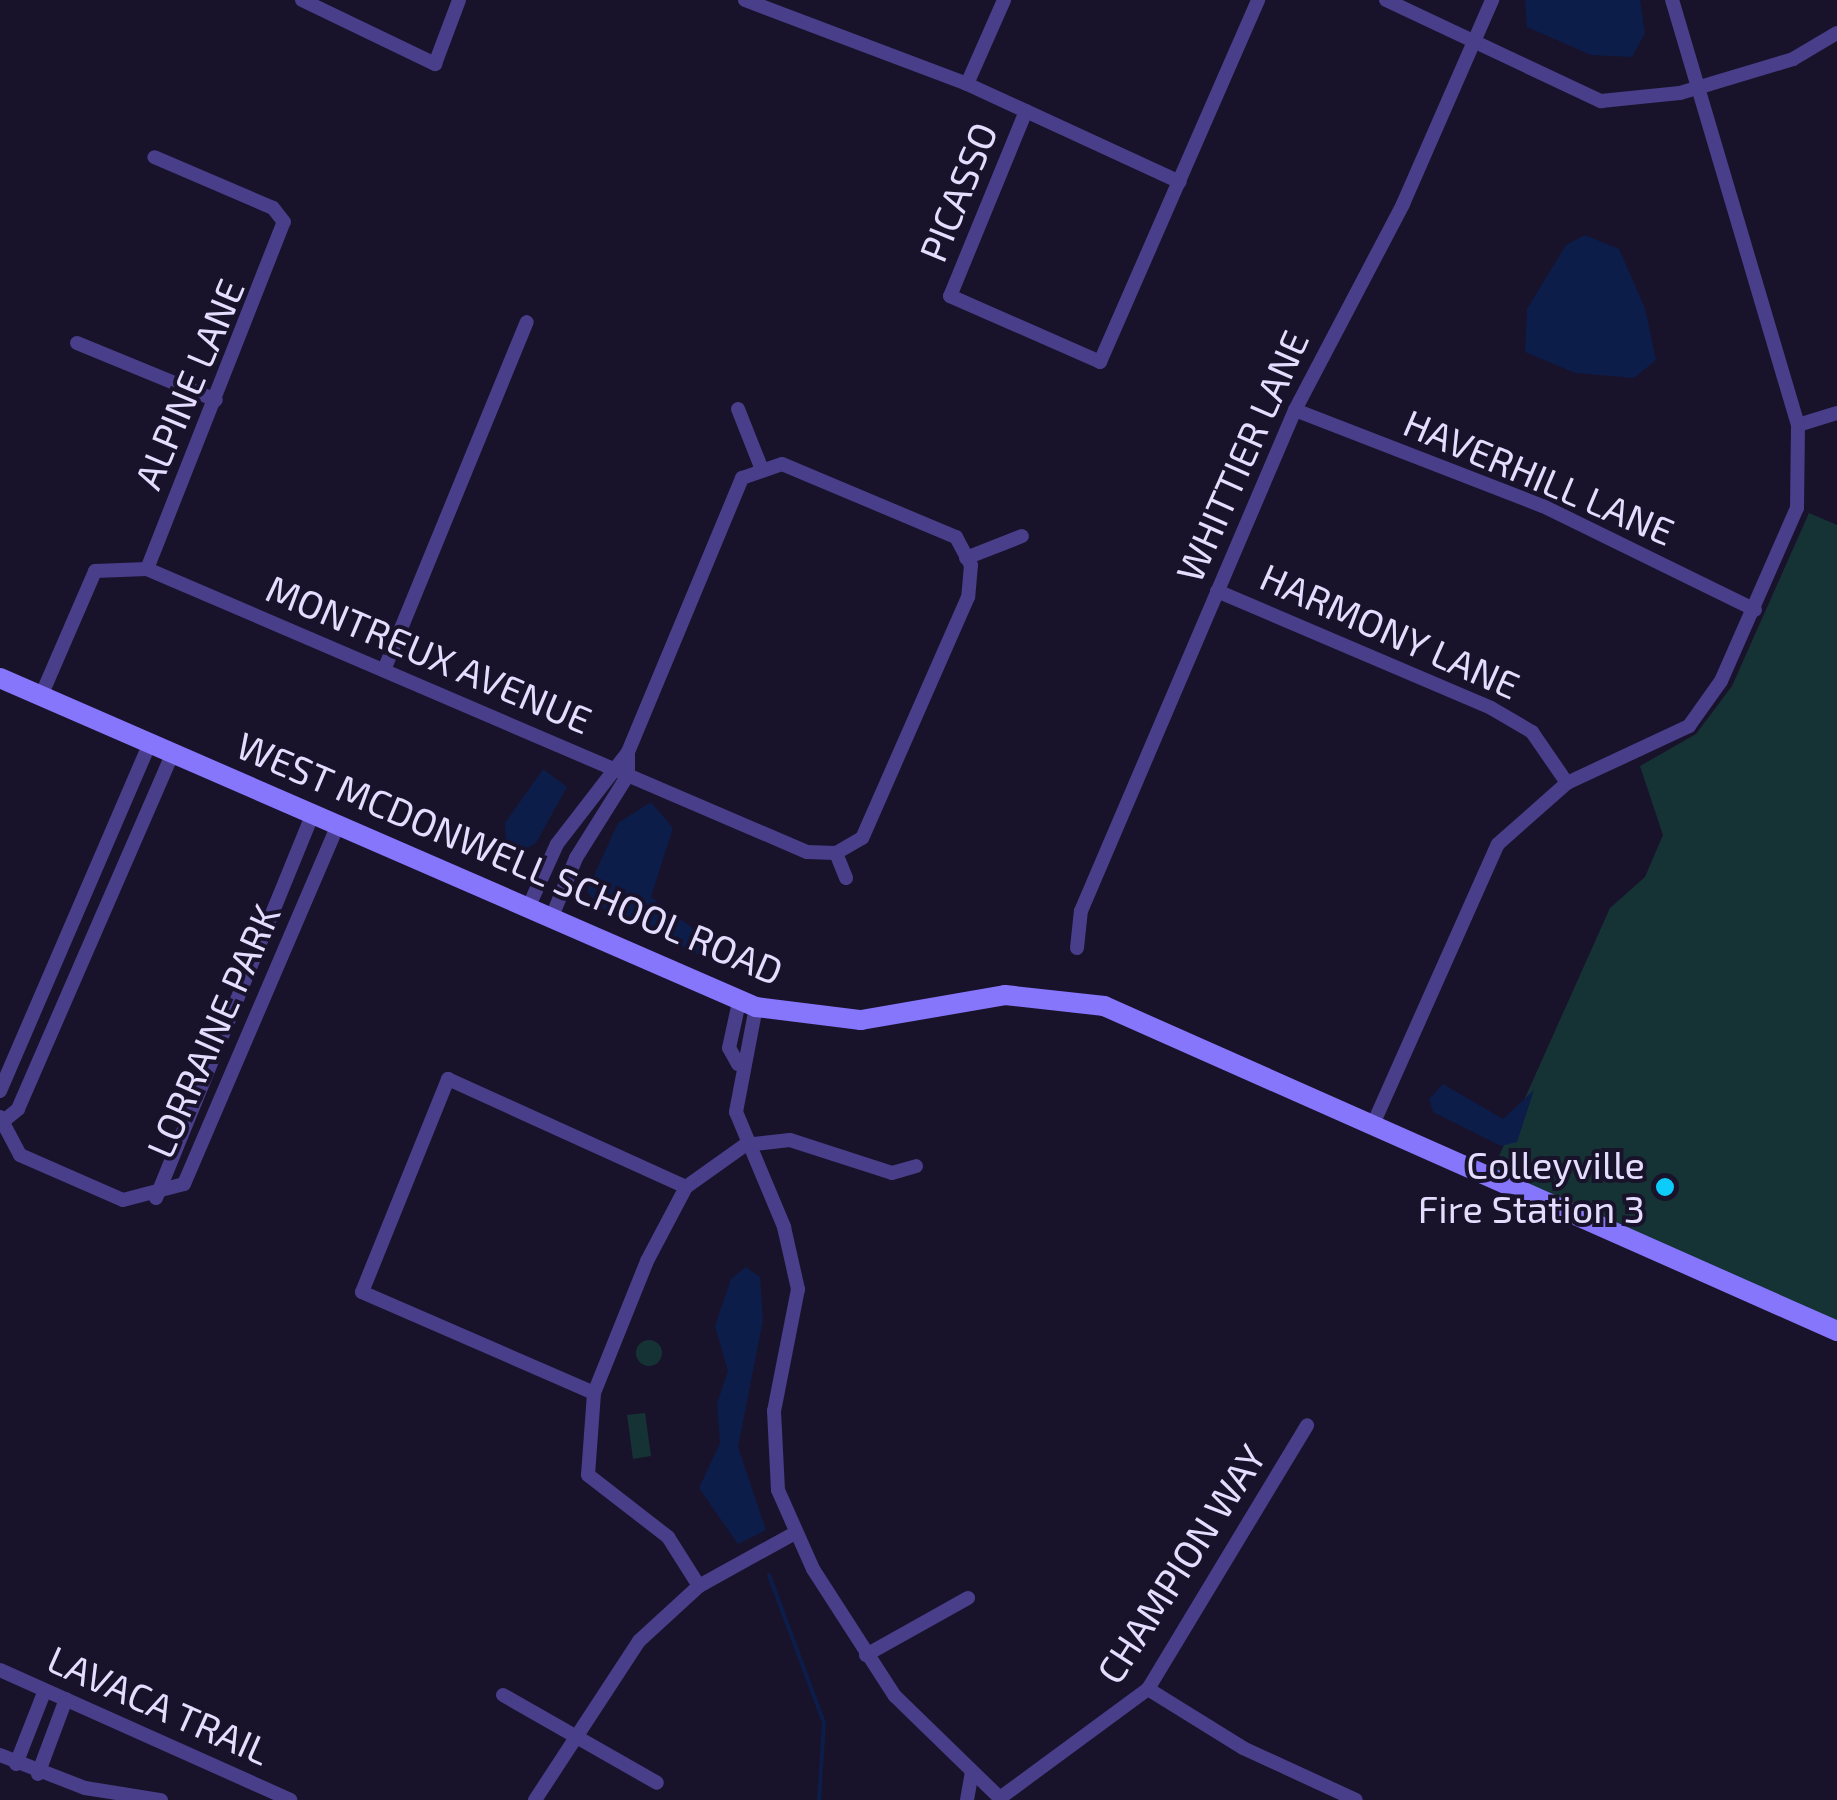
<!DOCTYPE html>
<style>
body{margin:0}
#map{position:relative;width:1837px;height:1800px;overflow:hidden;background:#19122b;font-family:"Exo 2",sans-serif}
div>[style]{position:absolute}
.green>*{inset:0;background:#153335}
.round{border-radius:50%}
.water>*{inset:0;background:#0d1d49}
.stream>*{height:4px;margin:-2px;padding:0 2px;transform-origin:2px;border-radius:2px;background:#0d1d49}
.minor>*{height:14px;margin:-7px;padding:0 7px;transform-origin:7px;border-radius:7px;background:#483e89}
.secondary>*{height:20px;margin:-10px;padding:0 10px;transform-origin:10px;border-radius:10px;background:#8676fc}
.dots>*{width:28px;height:28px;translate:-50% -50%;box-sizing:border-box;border:5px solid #19122b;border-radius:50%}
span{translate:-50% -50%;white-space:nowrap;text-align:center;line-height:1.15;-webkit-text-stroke:8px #19122b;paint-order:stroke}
.street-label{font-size:38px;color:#e4ddfe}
.poi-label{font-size:38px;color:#e4ddfe}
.right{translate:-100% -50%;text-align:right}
</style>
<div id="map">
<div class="green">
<div style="clip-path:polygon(1809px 513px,1837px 525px,1837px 1331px,1491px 1174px,1610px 908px,1645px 877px,1663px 835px,1640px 766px,1696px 734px,1732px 686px)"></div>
<div class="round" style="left:636px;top:1340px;width:26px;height:26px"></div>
<div style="clip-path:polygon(645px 1413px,651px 1456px,633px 1459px,627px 1415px)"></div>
</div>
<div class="water">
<div style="clip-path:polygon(1525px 0,1640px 0,1645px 33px,1632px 57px,1591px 55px,1527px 27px)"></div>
<div style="clip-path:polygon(1585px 235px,1619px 249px,1645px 308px,1656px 360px,1634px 378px,1575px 373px,1525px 352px,1527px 309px,1566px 245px)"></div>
<div style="clip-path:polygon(543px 769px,567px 787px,536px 843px,519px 853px,506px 843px,505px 823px)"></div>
<div style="clip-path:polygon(651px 802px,673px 828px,651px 897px,707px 939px,702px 956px,598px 906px,587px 891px,618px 823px)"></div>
<div style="clip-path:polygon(1443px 1084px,1503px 1119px,1534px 1090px,1517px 1142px,1501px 1146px,1433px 1112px,1429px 1099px)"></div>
<div style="clip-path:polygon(746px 1267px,760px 1277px,763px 1320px,738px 1447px,766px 1530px,738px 1544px,699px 1488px,720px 1443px,717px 1404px,728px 1371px,715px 1326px,731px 1279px)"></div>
</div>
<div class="stream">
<div style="left:769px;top:1575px;width:158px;rotate:69.6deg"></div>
<div style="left:824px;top:1723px;width:77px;rotate:93.7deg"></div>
</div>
<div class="minor">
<div style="left:302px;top:0;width:148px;rotate:25.7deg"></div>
<div style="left:435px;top:64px;width:68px;rotate:-69.4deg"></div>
<div style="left:745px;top:0;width:237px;rotate:20.7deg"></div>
<div style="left:967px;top:84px;width:234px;rotate:24.7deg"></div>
<div style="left:1386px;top:0;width:238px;rotate:25.2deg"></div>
<div style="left:1601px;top:101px;width:79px;rotate:-5.8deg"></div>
<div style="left:1680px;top:93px;width:118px;rotate:-16.7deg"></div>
<div style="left:1793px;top:59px;width:51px;rotate:-30.6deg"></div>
<div style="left:967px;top:84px;width:92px;rotate:-66.2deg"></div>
<div style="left:1026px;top:111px;width:200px;rotate:112.3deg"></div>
<div style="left:950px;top:296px;width:164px;rotate:23.7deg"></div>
<div style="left:1100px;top:362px;width:395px;rotate:-66.4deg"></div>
<div style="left:77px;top:343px;width:150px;rotate:22.3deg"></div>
<div style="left:738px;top:409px;width:62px;rotate:68.4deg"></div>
<div style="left:1295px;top:410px;width:266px;rotate:21.2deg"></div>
<div style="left:1543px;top:506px;width:236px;rotate:26.1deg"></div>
<div style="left:1798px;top:425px;width:41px;rotate:-17.1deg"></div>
<div style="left:966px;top:558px;width:60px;rotate:-21.4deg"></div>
<div style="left:147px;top:569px;width:373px;rotate:-68.5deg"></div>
<div style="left:284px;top:222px;width:18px;rotate:-128deg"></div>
<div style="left:273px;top:208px;width:129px;rotate:-156.8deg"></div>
<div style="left:1217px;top:591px;width:298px;rotate:23.1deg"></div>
<div style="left:1491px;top:708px;width:48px;rotate:30.3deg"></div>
<div style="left:1532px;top:732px;width:62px;rotate:55.5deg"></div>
<div style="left:384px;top:670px;width:376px;rotate:-67.7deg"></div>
<div style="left:41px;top:696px;width:136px;rotate:-66.6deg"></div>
<div style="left:95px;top:571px;width:52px;rotate:-2.2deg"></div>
<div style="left:147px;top:569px;width:718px;rotate:23.21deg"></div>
<div style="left:807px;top:852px;width:29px;rotate:2deg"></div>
<div style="left:628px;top:752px;width:297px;rotate:-67.4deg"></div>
<div style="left:742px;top:478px;width:42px;rotate:-19.3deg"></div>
<div style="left:782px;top:464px;width:189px;rotate:22.8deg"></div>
<div style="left:956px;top:537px;width:32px;rotate:62deg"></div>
<div style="left:971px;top:565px;width:32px;rotate:95deg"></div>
<div style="left:968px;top:597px;width:263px;rotate:113.7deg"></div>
<div style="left:862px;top:838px;width:30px;rotate:150deg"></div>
<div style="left:836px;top:853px;width:27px;rotate:68deg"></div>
<div style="left:528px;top:908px;width:70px;rotate:-65.6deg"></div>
<div style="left:557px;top:844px;width:116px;rotate:-52.3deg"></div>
<div style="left:628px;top:752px;width:23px;rotate:90deg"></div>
<div style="left:628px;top:775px;width:98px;rotate:122.1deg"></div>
<div style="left:576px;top:858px;width:66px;rotate:112.3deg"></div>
<div style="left:1077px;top:948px;width:37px;rotate:-84deg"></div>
<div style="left:1081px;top:911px;width:545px;rotate:-66.87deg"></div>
<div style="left:1295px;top:410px;width:233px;rotate:-62.3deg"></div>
<div style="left:1403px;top:204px;width:223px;rotate:-66.4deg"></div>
<div style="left:756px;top:1007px;width:107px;rotate:100.8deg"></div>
<div style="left:736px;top:1112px;width:125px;rotate:67.3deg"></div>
<div style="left:784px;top:1227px;width:64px;rotate:77.3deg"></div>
<div style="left:798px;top:1289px;width:124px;rotate:101.1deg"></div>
<div style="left:774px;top:1411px;width:79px;rotate:87.1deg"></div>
<div style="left:778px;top:1490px;width:86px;rotate:66.1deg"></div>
<div style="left:813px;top:1569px;width:151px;rotate:57.2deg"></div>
<div style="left:895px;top:1696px;width:149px;rotate:44.2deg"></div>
<div style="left:738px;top:1064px;width:18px;rotate:-119deg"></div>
<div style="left:729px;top:1048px;width:47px;rotate:-77.7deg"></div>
<div style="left:0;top:1091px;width:379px;rotate:-66.7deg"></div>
<div style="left:0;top:1117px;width:43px;rotate:62.2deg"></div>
<div style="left:20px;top:1155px;width:112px;rotate:23.6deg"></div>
<div style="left:123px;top:1200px;width:63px;rotate:-14.7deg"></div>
<div style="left:184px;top:1184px;width:391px;rotate:-66.8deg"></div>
<div style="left:1374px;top:1122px;width:304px;rotate:-66deg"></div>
<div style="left:1498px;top:844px;width:92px;rotate:-41.5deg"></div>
<div style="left:1567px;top:783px;width:135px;rotate:-25deg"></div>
<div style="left:1689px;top:726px;width:55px;rotate:-54.6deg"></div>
<div style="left:1721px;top:681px;width:189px;rotate:-66.3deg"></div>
<div style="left:1797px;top:508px;width:83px;rotate:-89.3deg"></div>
<div style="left:1798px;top:425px;width:443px;rotate:-106.5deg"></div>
<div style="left:1px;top:1123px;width:22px;rotate:-39deg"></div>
<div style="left:18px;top:1109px;width:389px;rotate:-66.5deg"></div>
<div style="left:156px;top:1198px;width:415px;rotate:-67.8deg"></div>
<div style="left:594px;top:1393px;width:253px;rotate:-156.5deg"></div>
<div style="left:362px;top:1292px;width:230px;rotate:-68deg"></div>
<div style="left:448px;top:1079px;width:261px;rotate:24.4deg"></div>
<div style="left:699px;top:1586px;width:58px;rotate:-122.3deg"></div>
<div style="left:668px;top:1537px;width:101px;rotate:-142.2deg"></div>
<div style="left:588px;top:1475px;width:82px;rotate:-85.8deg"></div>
<div style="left:594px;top:1393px;width:142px;rotate:-68.1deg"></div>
<div style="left:647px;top:1261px;width:84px;rotate:-62.2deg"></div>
<div style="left:686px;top:1187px;width:72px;rotate:-35.4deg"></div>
<div style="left:745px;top:1145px;width:45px;rotate:-6.3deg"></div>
<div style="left:790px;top:1140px;width:107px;rotate:17.9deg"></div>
<div style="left:892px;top:1173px;width:25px;rotate:-16deg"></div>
<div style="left:866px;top:1655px;width:117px;rotate:-29.2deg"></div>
<div style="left:0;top:1670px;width:318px;rotate:24.1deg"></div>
<div style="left:1148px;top:1689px;width:112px;rotate:31.8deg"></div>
<div style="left:1243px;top:1748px;width:124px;rotate:24.7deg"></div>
<div style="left:503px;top:1695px;width:177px;rotate:29.7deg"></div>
<div style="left:0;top:1755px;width:91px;rotate:21.2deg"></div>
<div style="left:85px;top:1788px;width:77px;rotate:9deg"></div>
<div style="left:16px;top:1764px;width:79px;rotate:-68.6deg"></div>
<div style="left:38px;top:1774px;width:80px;rotate:-69.5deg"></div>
<div style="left:1000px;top:1798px;width:184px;rotate:-36.4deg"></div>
<div style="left:1148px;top:1689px;width:308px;rotate:-58.9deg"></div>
<div style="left:535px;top:1800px;width:190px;rotate:-56.8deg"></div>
<div style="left:639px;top:1641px;width:81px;rotate:-42.5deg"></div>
<div style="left:699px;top:1586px;width:110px;rotate:-28.9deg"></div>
<div style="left:967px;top:1800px;width:28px;rotate:-80deg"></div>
</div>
<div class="secondary">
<div style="left:0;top:678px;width:824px;rotate:23.52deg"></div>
<div style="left:756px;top:1007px;width:106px;rotate:7.1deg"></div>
<div style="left:861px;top:1020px;width:146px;rotate:-9.8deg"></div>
<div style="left:1005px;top:995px;width:100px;rotate:6.3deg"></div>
<div style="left:1104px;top:1006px;width:802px;rotate:23.91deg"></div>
</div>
<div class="dots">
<div style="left:1665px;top:1187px;background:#0eccf9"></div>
</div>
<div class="street-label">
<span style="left:958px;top:192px;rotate:-68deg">PICASSO</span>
<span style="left:189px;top:384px;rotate:-67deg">ALPINE LANE</span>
<span style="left:1242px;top:456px;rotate:-66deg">WHITTIER LANE</span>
<span style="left:1539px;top:477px;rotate:23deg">HAVERHILL LANE</span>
<span style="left:1390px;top:631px;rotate:24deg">HARMONY LANE</span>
<span style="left:429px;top:654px;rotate:23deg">MONTREUX AVENUE</span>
<span style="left:510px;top:858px;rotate:23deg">WEST MCDONWELL SCHOOL ROAD</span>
<span style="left:213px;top:1031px;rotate:-66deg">LORRAINE PARK</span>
<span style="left:1181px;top:1564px;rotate:-57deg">CHAMPION WAY</span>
<span style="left:159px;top:1705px;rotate:24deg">LAVACA TRAIL</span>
</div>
<div class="poi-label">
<span class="right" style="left:1645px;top:1187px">Colleyville<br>Fire Station 3</span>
</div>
</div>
